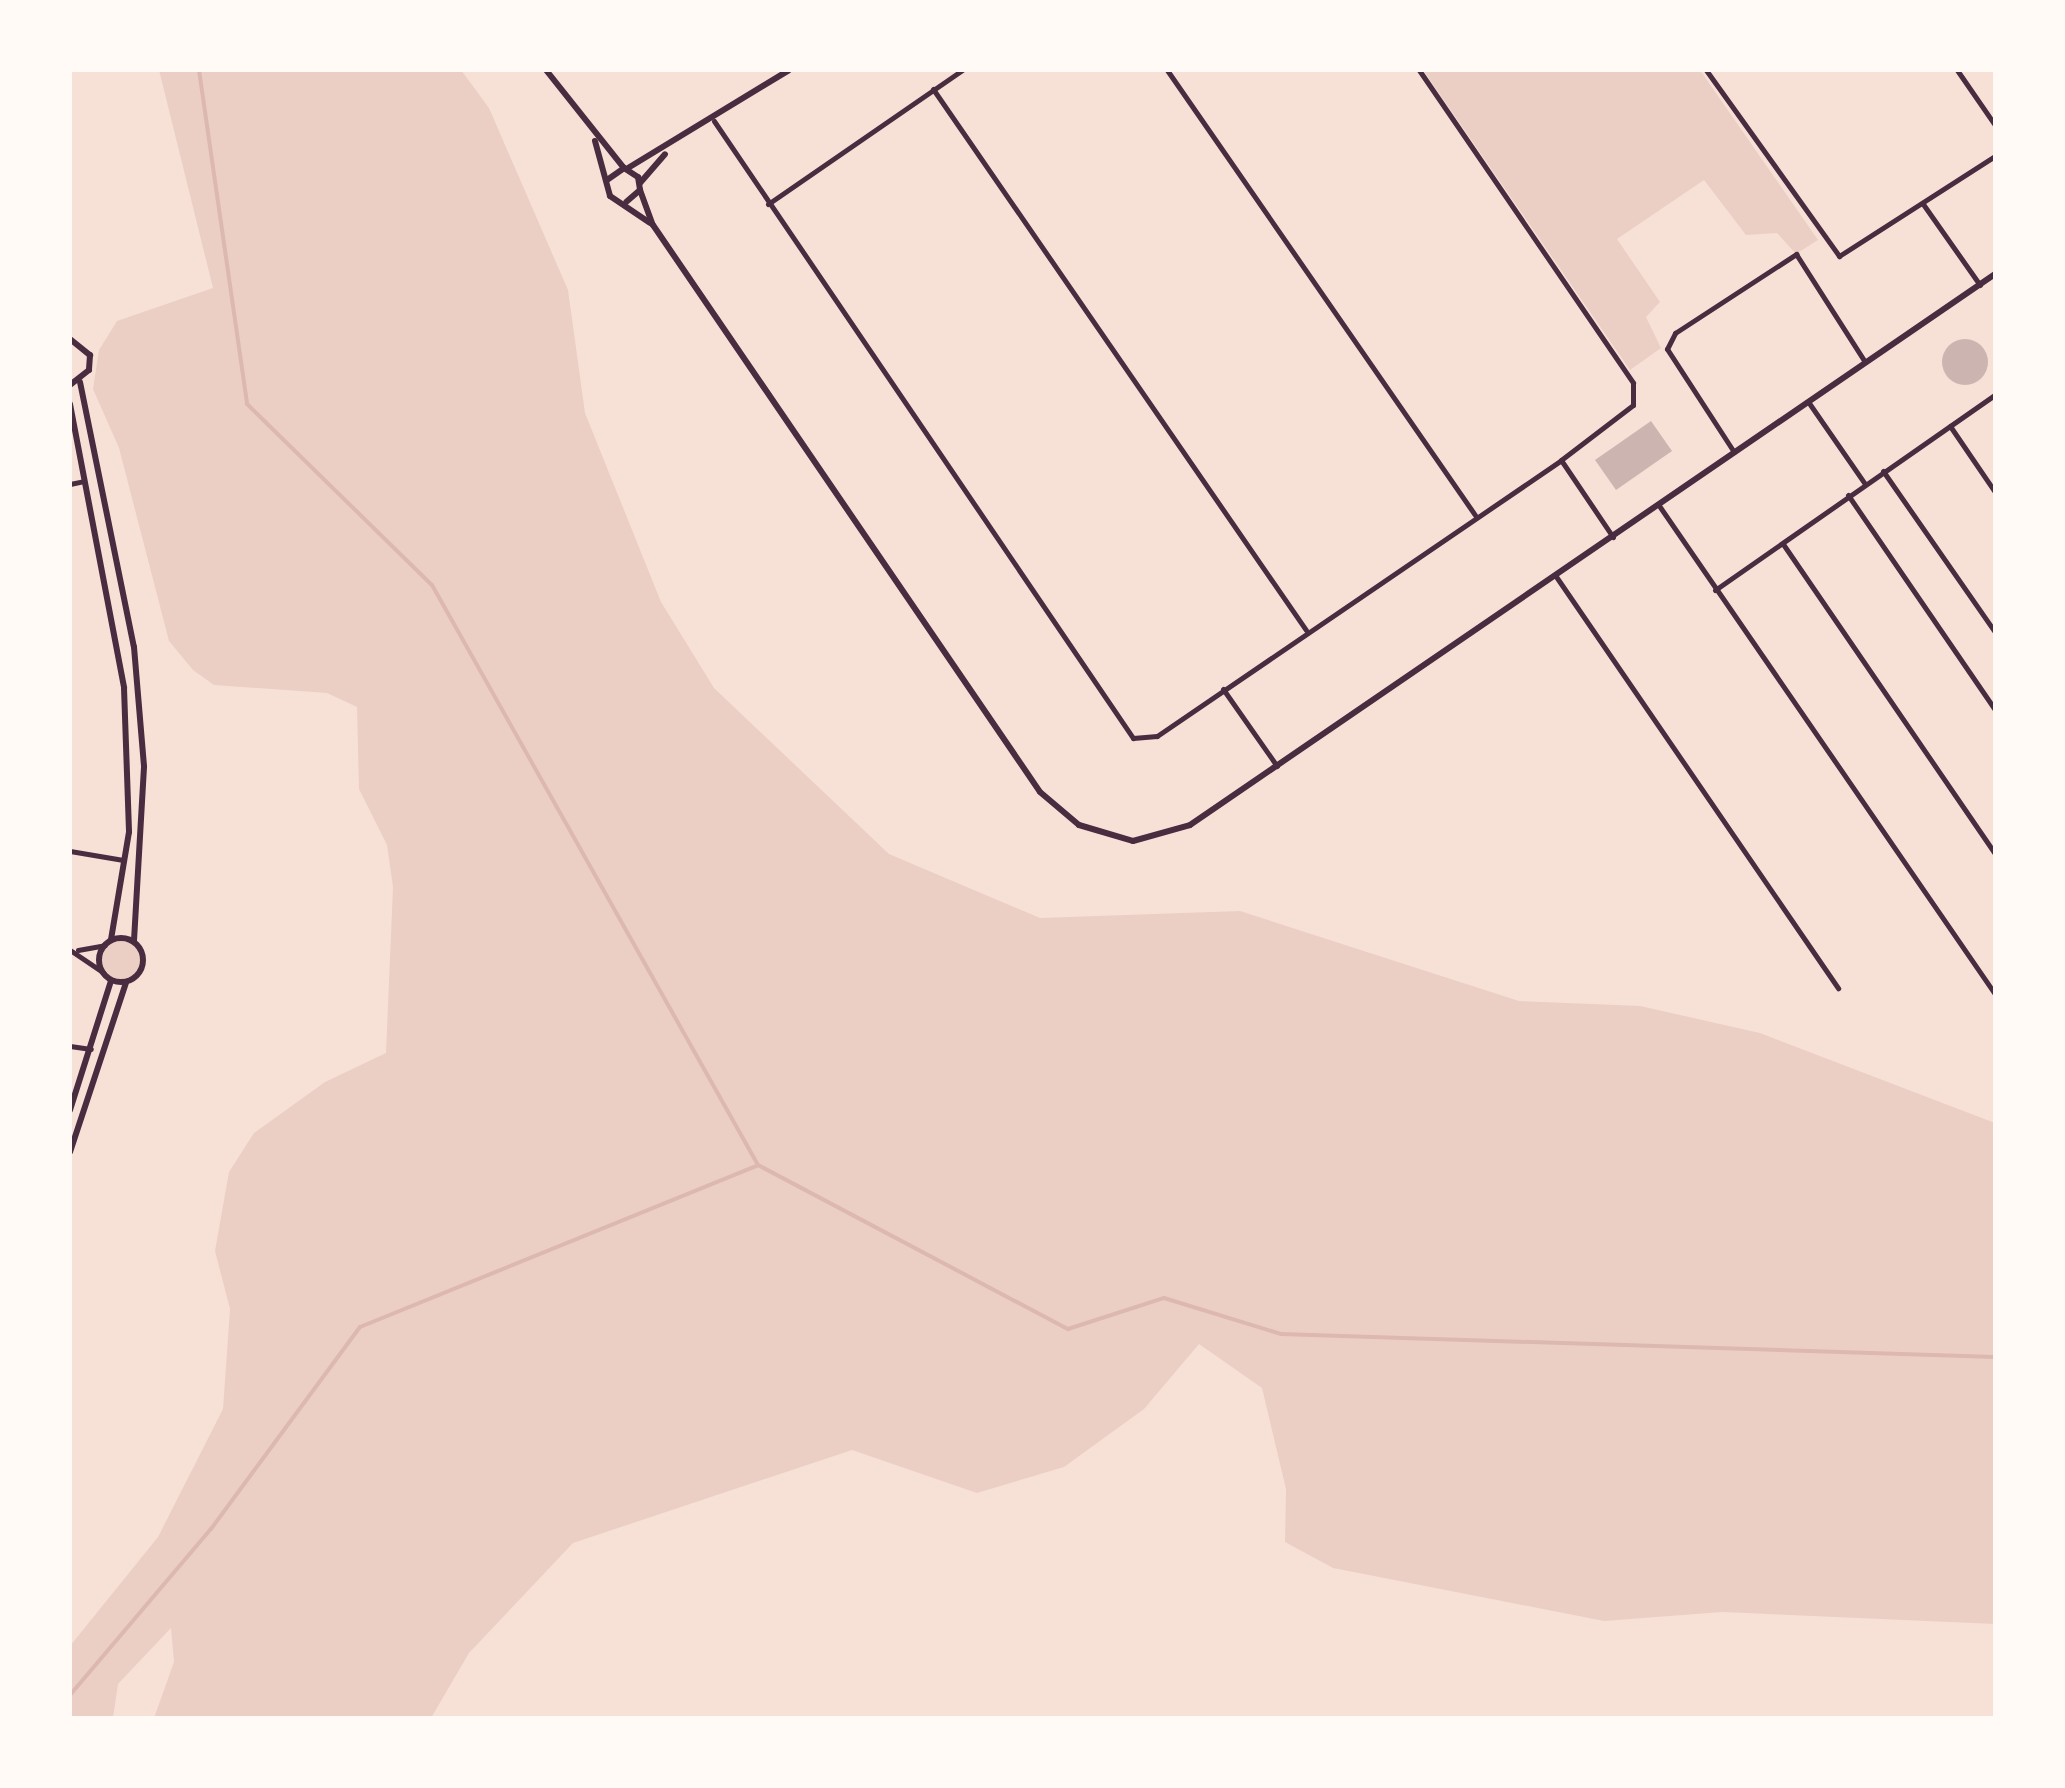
<!DOCTYPE html>
<style>
body{margin:0}
#map{position:relative;width:2065px;height:1788px;overflow:hidden;background:#f7e1d7;font-family:"Open Sans",sans-serif}
div>[style]{position:absolute}
.green>*{inset:0;background:#ebcfc5}
.round{border-radius:50%}
.stream>*{height:4px;margin:-2px;padding:0 2px;transform-origin:2px;border-radius:2px;background:#dcb8b0}
.building>*{inset:0;background:#ccb4b1}
.minor>*{height:5px;margin:-2.5px;padding:0 2.5px;transform-origin:2.5px;border-radius:2.5px;background:#4a2c40}
.tertiary>*{height:6px;margin:-3px;padding:0 3px;transform-origin:3px;border-radius:3px;background:#4a2c40}
.tertiary>.ring{margin:-3px;padding:0;box-sizing:content-box;background:none;border:6px solid #4a2c40;border-radius:50%}
.secondary>*{height:6px;margin:-3px;padding:0 3px;transform-origin:3px;border-radius:3px;background:#4a2c40}
span{translate:-50% -50%;white-space:nowrap;text-align:center;line-height:1.15;-webkit-text-stroke:8px #fffaf5;paint-order:stroke}
.frame{position:absolute;inset:0;border:72px solid #fffaf5;pointer-events:none}
</style>
<div id="map">
<div class="green">
<div style="clip-path:polygon(159px 70px,461px 70px,489px 108px,568px 290px,585px 413px,661px 602px,714px 688px,889px 854px,1040px 918px,1240px 911px,1519px 1001px,1640px 1006px,1760px 1033px,1995px 1123px,1995px 1624px,1722px 1612px,1604px 1621px,1333px 1568px,1285px 1542px,1286px 1489px,1262px 1388px,1199px 1344px,1144px 1409px,1064px 1467px,977px 1493px,852px 1450px,573px 1543px,469px 1653px,431px 1718px,154px 1718px,174px 1662px,171px 1628px,118px 1684px,113px 1718px,70px 1718px,70px 1646px,158px 1537px,223px 1409px,230px 1309px,215px 1251px,229px 1172px,254px 1133px,325px 1082px,386px 1053px,393px 887px,387px 845px,359px 789px,357px 707px,327px 693px,214px 685px,193px 670px,169px 641px,119px 448px,93px 389px,99px 350px,117px 321px,213px 288px)"></div>
<div style="clip-path:polygon(1423px 70px,1700px 70px,1818px 240px,1796px 254px,1777px 233px,1746px 235px,1704px 180px,1617px 239px,1660px 302px,1646px 317px,1661px 348px,1630px 370px)"></div>
<div class="round" style="left:102px;top:941px;width:38px;height:38px"></div>
</div>
<div class="stream">
<div style="left:199px;top:70px;width:337px;rotate:81.8deg"></div>
<div style="left:247px;top:404px;width:259px;rotate:44.4deg"></div>
<div style="left:432px;top:585px;width:665px;rotate:60.66deg"></div>
<div style="left:758px;top:1165px;width:351px;rotate:27.9deg"></div>
<div style="left:1068px;top:1329px;width:101px;rotate:-17.9deg"></div>
<div style="left:1164px;top:1298px;width:122px;rotate:17.1deg"></div>
<div style="left:1281px;top:1334px;width:714px;rotate:1.85deg"></div>
<div style="left:70px;top:1695px;width:218px;rotate:-49.7deg"></div>
<div style="left:211px;top:1529px;width:251px;rotate:-53.6deg"></div>
<div style="left:360px;top:1327px;width:430px;rotate:-22.1deg"></div>
</div>
<div class="building">
<div class="round" style="left:1942px;top:339px;width:46px;height:46px"></div>
<div style="clip-path:polygon(1651px 421px,1672px 451px,1616px 490px,1595px 460px)"></div>
</div>
<div class="minor">
<div style="left:1167px;top:70px;width:541px;rotate:55.31deg"></div>
<div style="left:1419px;top:70px;width:379px;rotate:55.6deg"></div>
<div style="left:1633px;top:383px;width:22px;rotate:90deg"></div>
<div style="left:1633px;top:405px;width:91px;rotate:142.6deg"></div>
<div style="left:1561px;top:460px;width:93px;rotate:56deg"></div>
<div style="left:1706px;top:70px;width:229px;rotate:54.4deg"></div>
<div style="left:1839px;top:256px;width:185px;rotate:-32.7deg"></div>
<div style="left:1957px;top:70px;width:67px;rotate:55.4deg"></div>
<div style="left:933px;top:89px;width:657px;rotate:55.42deg"></div>
<div style="left:714px;top:121px;width:746px;rotate:55.82deg"></div>
<div style="left:1133px;top:738px;width:24px;rotate:-5deg"></div>
<div style="left:1157px;top:736px;width:489px;rotate:-34.3deg"></div>
<div style="left:768px;top:204px;width:236px;rotate:-34.6deg"></div>
<div style="left:1923px;top:204px;width:99px;rotate:54.9deg"></div>
<div style="left:1809px;top:403px;width:98px;rotate:55.3deg"></div>
<div style="left:1950px;top:426px;width:80px;rotate:55.7deg"></div>
<div style="left:1734px;top:452px;width:123px;rotate:-123deg"></div>
<div style="left:1667px;top:349px;width:18px;rotate:-63deg"></div>
<div style="left:1675px;top:333px;width:145px;rotate:-33.1deg"></div>
<div style="left:1796px;top:254px;width:128px;rotate:57.4deg"></div>
<div style="left:1883px;top:471px;width:196px;rotate:55.2deg"></div>
<div style="left:70px;top:484px;width:14px;rotate:-12deg"></div>
<div style="left:1848px;top:495px;width:260px;rotate:55.6deg"></div>
<div style="left:1660px;top:507px;width:591px;rotate:55.48deg"></div>
<div style="left:1783px;top:544px;width:376px;rotate:55.6deg"></div>
<div style="left:1555px;top:575px;width:501px;rotate:55.58deg"></div>
<div style="left:1715px;top:590px;width:341px;rotate:-34.9deg"></div>
<div style="left:1223px;top:689px;width:94px;rotate:55deg"></div>
<div style="left:70px;top:851px;width:54px;rotate:9.6deg"></div>
<div style="left:70px;top:950px;width:40px;rotate:34deg"></div>
<div style="left:78px;top:950px;width:27px;rotate:-10deg"></div>
<div style="left:70px;top:1046px;width:21px;rotate:8deg"></div>
</div>
<div class="tertiary">
<div style="left:628px;top:168px;width:188px;rotate:-31.3deg"></div>
<div style="left:640px;top:183px;width:38px;rotate:-49deg"></div>
<div style="left:70px;top:339px;width:26px;rotate:39deg"></div>
<div style="left:90px;top:355px;width:15px;rotate:94deg"></div>
<div style="left:89px;top:370px;width:24px;rotate:142deg"></div>
<div style="left:80px;top:382px;width:270px;rotate:78.5deg"></div>
<div style="left:134px;top:647px;width:120px;rotate:85.2deg"></div>
<div style="left:144px;top:767px;width:174px;rotate:93.3deg"></div>
<div style="left:70px;top:404px;width:289px;rotate:79.2deg"></div>
<div style="left:124px;top:688px;width:144px;rotate:88deg"></div>
<div style="left:129px;top:832px;width:109px;rotate:99.5deg"></div>
<div class="ring" style="left:99px;top:938px;width:38px;height:38px"></div>
<div style="left:70px;top:1110px;width:135px;rotate:-72.4deg"></div>
<div style="left:70px;top:1152px;width:178px;rotate:-71.7deg"></div>
</div>
<div class="secondary">
<div style="left:546px;top:70px;width:125px;rotate:51.5deg"></div>
<div style="left:595px;top:141px;width:57px;rotate:74.7deg"></div>
<div style="left:610px;top:196px;width:48px;rotate:34deg"></div>
<div style="left:607px;top:180px;width:21px;rotate:-35deg"></div>
<div style="left:624px;top:168px;width:17px;rotate:33deg"></div>
<div style="left:638px;top:177px;width:13px;rotate:81deg"></div>
<div style="left:640px;top:190px;width:18px;rotate:139deg"></div>
<div style="left:640px;top:190px;width:37px;rotate:70deg"></div>
<div style="left:653px;top:225px;width:686px;rotate:55.68deg"></div>
<div style="left:1040px;top:792px;width:51px;rotate:40.2deg"></div>
<div style="left:1079px;top:825px;width:56px;rotate:16.5deg"></div>
<div style="left:1133px;top:841px;width:59px;rotate:-15.7deg"></div>
<div style="left:1190px;top:825px;width:976px;rotate:-34.39deg"></div>
</div>
<div class="frame"></div>
</div>
